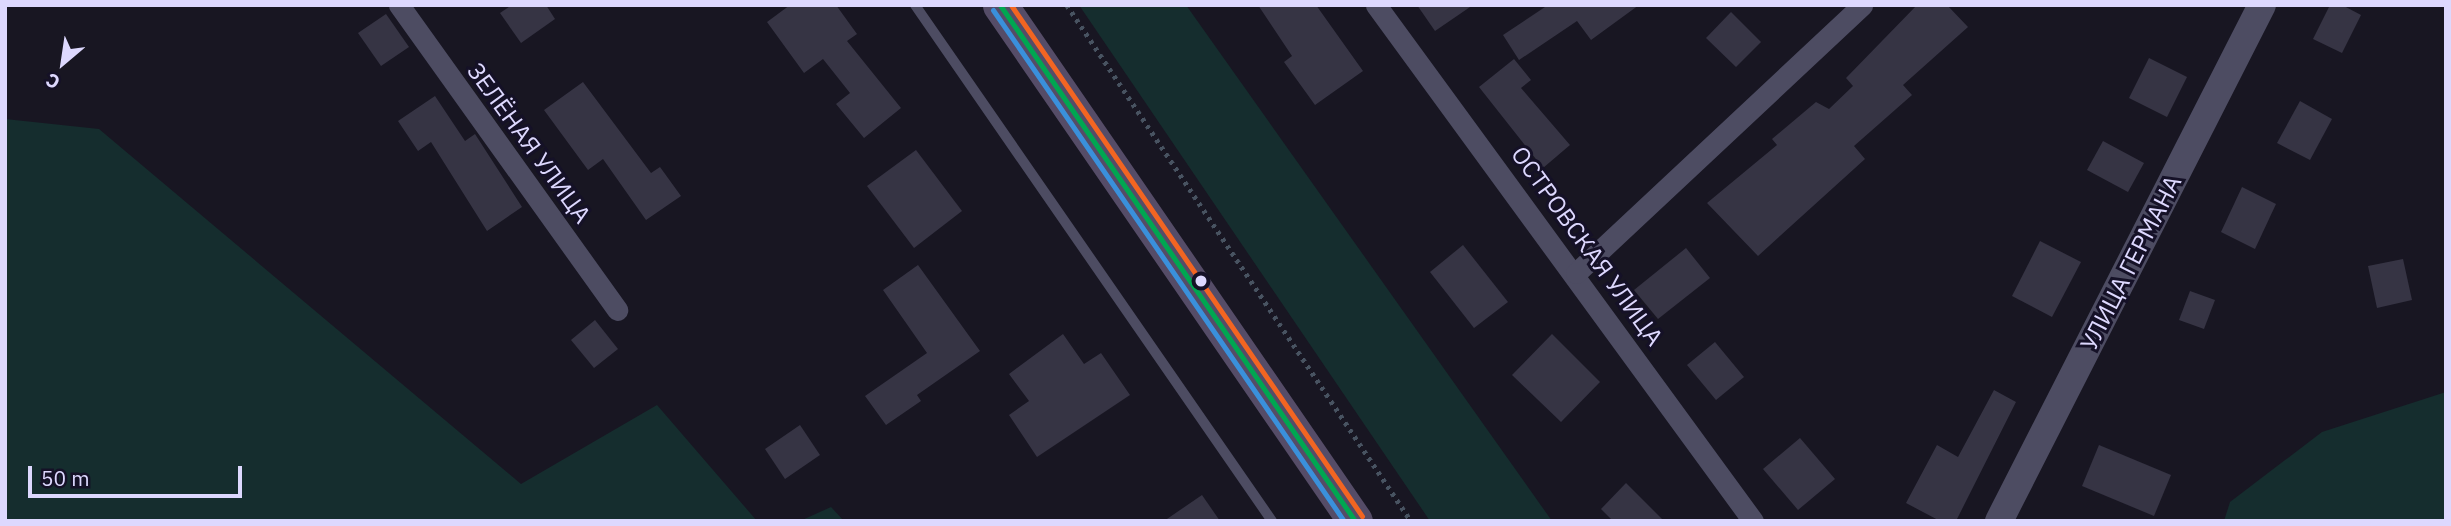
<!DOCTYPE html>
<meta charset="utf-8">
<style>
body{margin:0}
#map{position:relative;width:2451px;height:526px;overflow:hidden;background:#181622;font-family:"IBM Plex Sans",sans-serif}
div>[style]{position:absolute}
.green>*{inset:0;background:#152d2e}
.building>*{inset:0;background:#363444}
.path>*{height:4.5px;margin-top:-2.25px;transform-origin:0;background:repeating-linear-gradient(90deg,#485361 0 3.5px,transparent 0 8.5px)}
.service>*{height:10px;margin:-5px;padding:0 5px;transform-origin:5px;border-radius:5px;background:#4d4c62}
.minor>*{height:21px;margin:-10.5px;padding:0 10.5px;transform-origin:10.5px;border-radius:10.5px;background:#4d4c62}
.tertiary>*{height:28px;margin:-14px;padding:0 14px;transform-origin:14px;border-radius:14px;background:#4d4c62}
.primary>*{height:35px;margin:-17.5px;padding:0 17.5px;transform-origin:17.5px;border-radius:17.5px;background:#554c67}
.bus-1>*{height:5px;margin:-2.5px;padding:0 2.5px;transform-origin:2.5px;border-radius:2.5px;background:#00a651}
.bus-2>*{height:5px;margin:-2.5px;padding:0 2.5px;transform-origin:2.5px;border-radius:2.5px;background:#3a90db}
.bus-3>*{height:5px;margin:-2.5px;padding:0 2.5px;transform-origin:2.5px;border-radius:2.5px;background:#f26522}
.dots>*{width:19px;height:19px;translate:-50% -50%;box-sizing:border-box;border:4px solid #151127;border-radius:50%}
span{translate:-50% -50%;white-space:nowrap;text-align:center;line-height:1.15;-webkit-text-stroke:6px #151127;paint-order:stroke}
.street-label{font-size:24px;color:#ddd8fe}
.frame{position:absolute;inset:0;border:7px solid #ddd8fe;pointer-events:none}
.north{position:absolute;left:28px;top:28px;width:70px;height:70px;-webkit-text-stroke:5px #151127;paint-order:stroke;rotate:209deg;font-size:19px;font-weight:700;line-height:28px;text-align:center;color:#ddd8fe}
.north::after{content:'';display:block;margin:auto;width:24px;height:32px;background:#ddd8fe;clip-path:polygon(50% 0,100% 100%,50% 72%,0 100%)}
.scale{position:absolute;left:28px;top:466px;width:214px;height:32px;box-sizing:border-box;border:4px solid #ddd8fe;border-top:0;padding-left:9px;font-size:21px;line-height:24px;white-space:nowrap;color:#ddd8fe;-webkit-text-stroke:5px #151127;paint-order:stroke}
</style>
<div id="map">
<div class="green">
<div style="clip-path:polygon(1079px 5px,1186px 5px,1552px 521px,1430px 521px)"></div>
<div style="clip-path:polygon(5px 119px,99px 129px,521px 484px,657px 405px,757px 521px,5px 521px)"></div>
<div style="clip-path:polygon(2446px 392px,2446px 521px,2224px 521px,2230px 502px,2322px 432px)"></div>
<div style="clip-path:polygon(831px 507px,844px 521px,800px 521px)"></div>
</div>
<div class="building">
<div style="clip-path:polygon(512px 5px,546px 5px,555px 19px,521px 43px,500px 13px)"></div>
<div style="clip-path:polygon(790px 5px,836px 5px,857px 34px,847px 41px,901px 108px,864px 138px,836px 104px,850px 93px,823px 59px,804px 73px,767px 22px)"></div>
<div style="clip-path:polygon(1258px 5px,1316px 5px,1363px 71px,1315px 105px,1284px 62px,1292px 56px)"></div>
<div style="clip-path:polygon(1417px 5px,1473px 5px,1435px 31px)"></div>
<div style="clip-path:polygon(1548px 5px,1639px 5px,1591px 40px,1577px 21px,1519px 60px,1503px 35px)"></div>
<div style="clip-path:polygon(1917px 5px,1947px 5px,1968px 27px,1903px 85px,1912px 95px,1854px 146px,1865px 159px,1758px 256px,1707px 203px,1777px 145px,1772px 139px,1816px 102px,1829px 109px,1853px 86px,1846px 78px)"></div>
<div style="clip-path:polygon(2330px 5px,2342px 5px,2361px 15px,2342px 53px,2313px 39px)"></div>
<div style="clip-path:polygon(1731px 12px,1761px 42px,1736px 67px,1706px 38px)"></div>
<div style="clip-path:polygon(386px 14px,409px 47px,381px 66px,358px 33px)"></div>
<div style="clip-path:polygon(2149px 58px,2187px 77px,2167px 117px,2129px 98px)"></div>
<div style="clip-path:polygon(1514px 59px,1531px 80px,1521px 88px,1570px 145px,1543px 168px,1479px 87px)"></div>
<div style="clip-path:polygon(583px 82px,651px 173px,660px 167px,681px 196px,646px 220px,603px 159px,588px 170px,544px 110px)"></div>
<div style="clip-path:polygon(435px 96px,465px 141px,475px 134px,522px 207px,487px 231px,431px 142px,418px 151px,398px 121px)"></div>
<div style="clip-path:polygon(2300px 101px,2332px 119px,2310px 160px,2277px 143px)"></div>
<div style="clip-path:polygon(2103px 141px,2144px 163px,2128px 192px,2087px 170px)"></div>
<div style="clip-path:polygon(916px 150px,962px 211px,914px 248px,867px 186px)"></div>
<div style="clip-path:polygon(2242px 187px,2276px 204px,2255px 249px,2221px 232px)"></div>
<div style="clip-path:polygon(2040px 241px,2081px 262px,2052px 317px,2012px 296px)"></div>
<div style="clip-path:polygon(1463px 245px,1508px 302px,1474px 328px,1430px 272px)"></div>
<div style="clip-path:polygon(1686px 248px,1710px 278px,1658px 319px,1634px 290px)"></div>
<div style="clip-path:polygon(2403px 259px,2412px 300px,2377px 308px,2368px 266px)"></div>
<div style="clip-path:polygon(918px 265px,980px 351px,917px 395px,921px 401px,886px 425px,865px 396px,927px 353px,883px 290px)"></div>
<div style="clip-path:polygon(2190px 291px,2215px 300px,2204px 329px,2179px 320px)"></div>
<div style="clip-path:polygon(595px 320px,618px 349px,594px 368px,571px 340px)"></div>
<div style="clip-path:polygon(1063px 334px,1084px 364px,1101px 353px,1130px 395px,1037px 457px,1009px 415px,1029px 401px,1009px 374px)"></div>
<div style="clip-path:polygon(1552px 334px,1600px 382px,1561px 422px,1512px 375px)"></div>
<div style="clip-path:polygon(1715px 342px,1744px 377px,1716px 400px,1687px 365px)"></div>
<div style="clip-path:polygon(1994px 390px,2016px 402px,1956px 521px,1940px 521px,1906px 503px,1937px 445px,1958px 457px)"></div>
<div style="clip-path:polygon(800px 425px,820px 455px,785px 479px,765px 449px)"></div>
<div style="clip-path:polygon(1800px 438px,1835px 479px,1798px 510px,1763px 469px)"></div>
<div style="clip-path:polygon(2099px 445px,2171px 475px,2154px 516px,2082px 486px)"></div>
<div style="clip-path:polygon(1626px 483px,1664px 521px,1613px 521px,1601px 509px)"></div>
<div style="clip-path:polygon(1202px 495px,1220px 521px,1164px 521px)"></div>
</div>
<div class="path">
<div style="left:1067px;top:5px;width:620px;rotate:56.31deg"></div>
</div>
<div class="service">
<div style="left:915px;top:5px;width:627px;rotate:55.32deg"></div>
</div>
<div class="minor">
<div style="left:399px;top:5px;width:375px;rotate:54.4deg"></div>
<div style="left:1376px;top:5px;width:639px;rotate:53.85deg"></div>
<div style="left:1576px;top:273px;width:392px;rotate:-43.1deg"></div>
</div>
<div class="tertiary">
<div style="left:1999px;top:521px;width:579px;rotate:-62.99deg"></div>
</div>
<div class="primary">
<div style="left:1000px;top:5px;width:626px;rotate:55.47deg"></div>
</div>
<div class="bus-1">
<div style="left:1000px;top:5px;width:626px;rotate:55.47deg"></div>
</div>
<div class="bus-2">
<div style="left:993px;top:10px;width:620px;rotate:55.52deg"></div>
</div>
<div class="bus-3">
<div style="left:1011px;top:5px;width:620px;rotate:55.52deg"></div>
</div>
<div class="dots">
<div style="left:1201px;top:281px;background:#ddd8fe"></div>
</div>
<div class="street-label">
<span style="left:529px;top:143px;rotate:54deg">ЗЕЛЁНАЯ УЛИЦА</span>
<span style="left:1587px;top:246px;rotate:54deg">ОСТРОВСКАЯ УЛИЦА</span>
<span style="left:2131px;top:263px;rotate:-63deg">УЛИЦА ГЕРМАНА</span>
</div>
<div class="frame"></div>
<div class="north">С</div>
<div class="scale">50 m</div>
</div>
